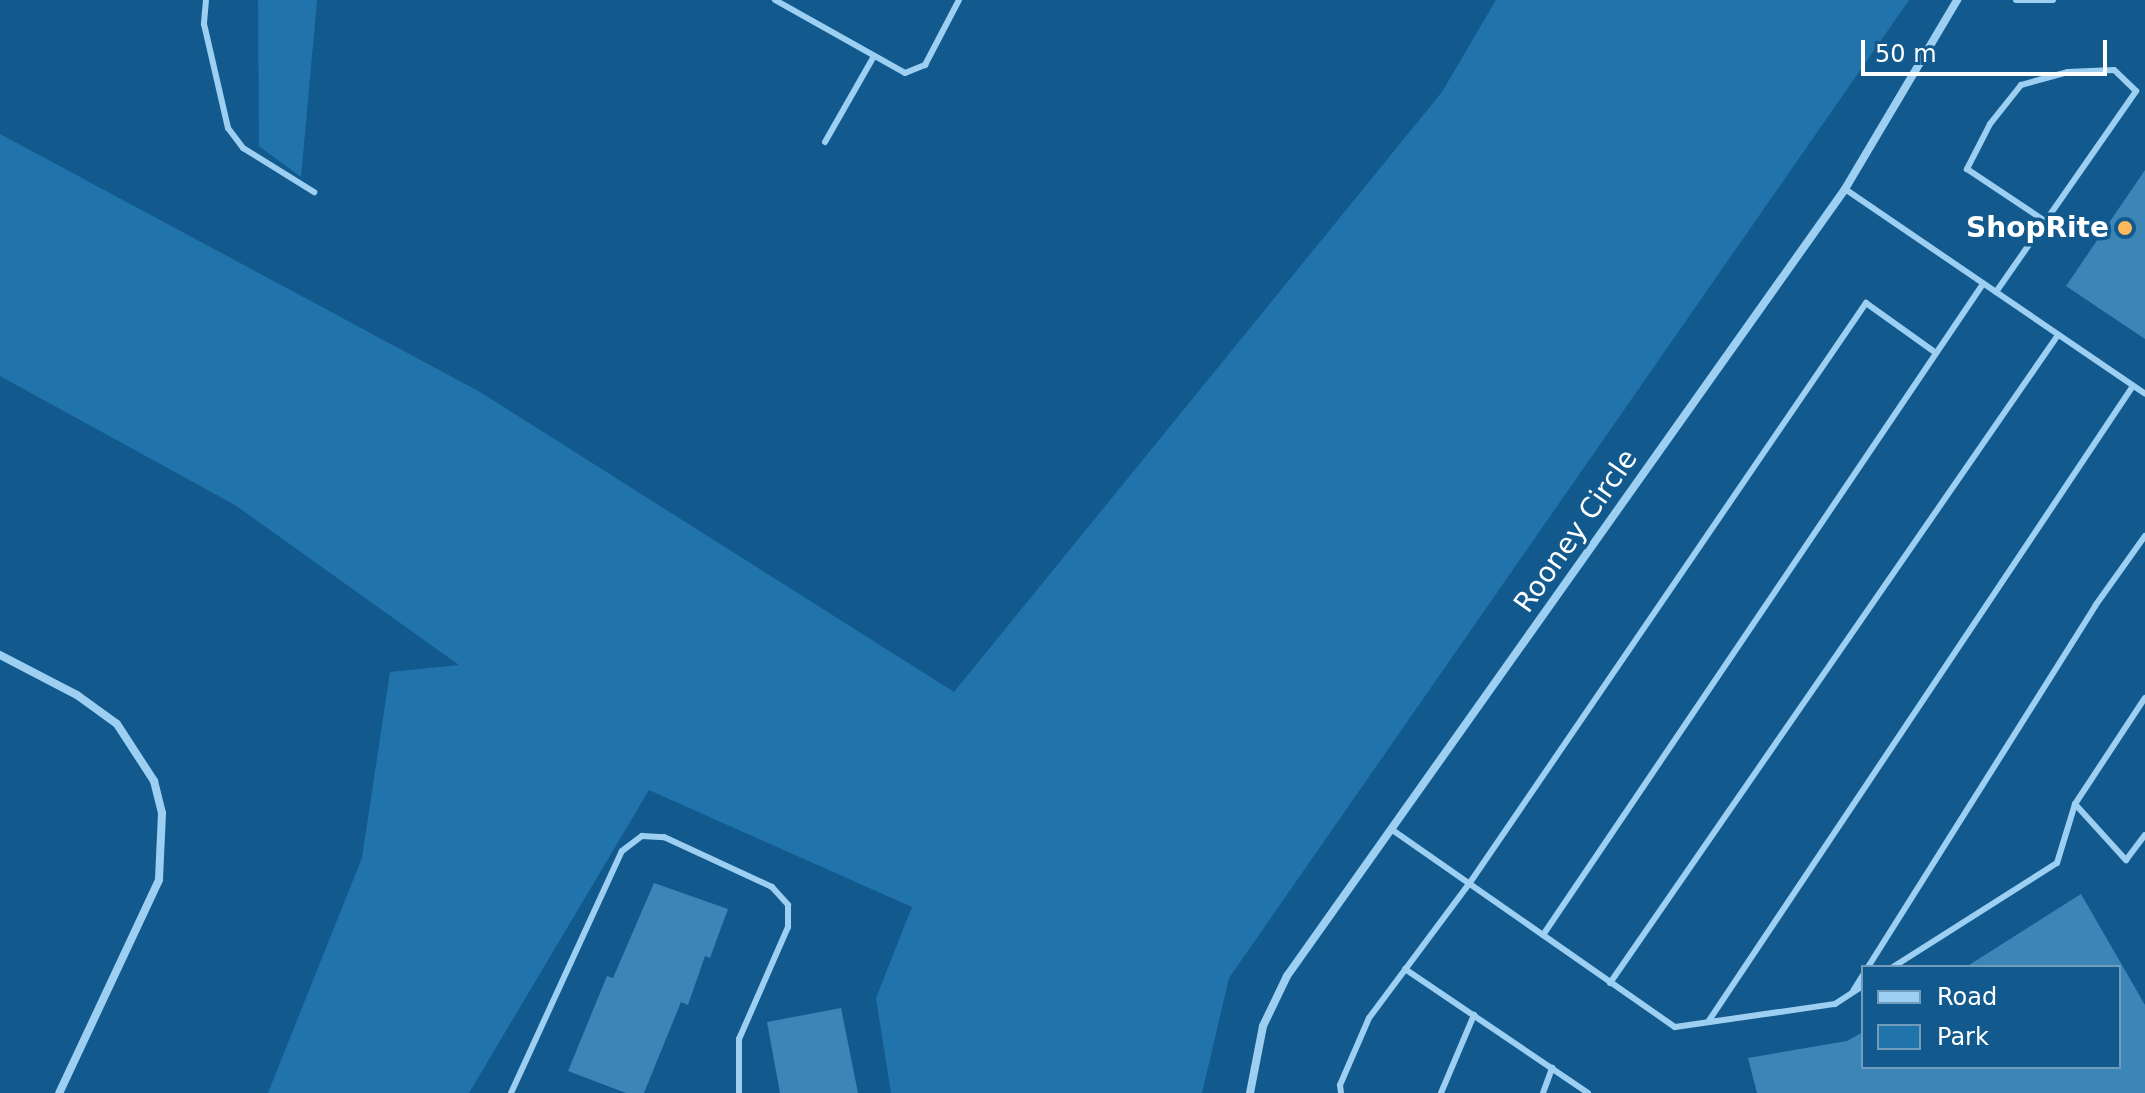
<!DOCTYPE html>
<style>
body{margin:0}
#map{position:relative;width:2145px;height:1093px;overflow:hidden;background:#125a8e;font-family:"DejaVu Sans",sans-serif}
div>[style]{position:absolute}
.green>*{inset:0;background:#2174ab}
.building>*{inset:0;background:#3b85b7}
.lane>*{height:6px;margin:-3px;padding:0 3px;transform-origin:3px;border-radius:3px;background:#9ccff1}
.street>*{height:8px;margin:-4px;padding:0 4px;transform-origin:4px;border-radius:4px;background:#9ccff1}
.dots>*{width:22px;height:22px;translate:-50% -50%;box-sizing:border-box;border:4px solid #125a8e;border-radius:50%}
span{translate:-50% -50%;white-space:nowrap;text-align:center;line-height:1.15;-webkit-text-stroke:7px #125a8e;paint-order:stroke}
.poi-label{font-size:28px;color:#fff;font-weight:700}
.right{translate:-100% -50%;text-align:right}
.street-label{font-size:28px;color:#fff}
.legend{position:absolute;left:1861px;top:965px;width:260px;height:104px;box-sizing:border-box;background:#125a8e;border:2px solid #719cbb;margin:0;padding:10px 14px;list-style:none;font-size:24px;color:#fff}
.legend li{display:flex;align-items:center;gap:16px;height:40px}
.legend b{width:40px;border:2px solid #719cbb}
.scale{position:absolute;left:1861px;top:40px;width:246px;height:36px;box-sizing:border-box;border:4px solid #fff;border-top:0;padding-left:10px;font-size:24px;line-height:28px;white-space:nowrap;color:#fff;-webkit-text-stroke:6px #125a8e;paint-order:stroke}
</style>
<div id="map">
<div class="green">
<div style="clip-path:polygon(258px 0,317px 0,301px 177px,259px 146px)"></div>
<div style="clip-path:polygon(1496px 0,1909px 0,1229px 978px,1202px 1093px,891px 1093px,876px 998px,912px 907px,649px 790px,469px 1093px,268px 1093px,362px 858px,390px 672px,459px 665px,235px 505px,0 376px,0 134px,480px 392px,954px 692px,1442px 92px)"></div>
</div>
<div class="building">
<div style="clip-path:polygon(2145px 170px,2145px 339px,2066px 286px)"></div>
<div style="clip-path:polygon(654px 883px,728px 909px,710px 958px,705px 956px,688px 1005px,681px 1002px,644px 1093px,626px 1093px,568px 1071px,607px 976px,613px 978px)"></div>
<div style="clip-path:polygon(2081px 894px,2145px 1005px,2145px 1093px,1757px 1093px,1748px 1058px,1847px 1041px,1863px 1032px,1863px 1067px,2119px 1067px,2119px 967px,1966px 967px)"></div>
<div style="clip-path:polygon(841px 1008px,858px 1093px,780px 1093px,767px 1022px)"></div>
</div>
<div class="lane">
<div style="left:206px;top:0;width:24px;rotate:95deg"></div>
<div style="left:204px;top:24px;width:107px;rotate:77deg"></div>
<div style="left:228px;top:128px;width:25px;rotate:53deg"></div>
<div style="left:243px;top:148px;width:84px;rotate:31.8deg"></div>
<div style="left:775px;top:0;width:149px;rotate:29.3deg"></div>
<div style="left:905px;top:73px;width:22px;rotate:-22deg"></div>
<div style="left:925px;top:65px;width:73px;rotate:-62.4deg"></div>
<div style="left:2016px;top:0;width:37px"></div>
<div style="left:825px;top:142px;width:99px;rotate:-60.3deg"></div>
<div style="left:1845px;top:189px;width:363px;rotate:34.3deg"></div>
<div style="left:1996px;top:292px;width:245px;rotate:-55.1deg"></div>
<div style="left:2136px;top:91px;width:30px;rotate:-136deg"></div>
<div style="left:2114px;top:70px;width:46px;rotate:177.5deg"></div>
<div style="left:2068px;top:72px;width:49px;rotate:164.5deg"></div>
<div style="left:2021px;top:85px;width:50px;rotate:128.5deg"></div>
<div style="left:1990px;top:124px;width:51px;rotate:117.1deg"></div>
<div style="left:1967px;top:169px;width:94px;rotate:33.7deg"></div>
<div style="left:2075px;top:804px;width:76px;rotate:47.7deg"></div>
<div style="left:2126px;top:860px;width:31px;rotate:-53deg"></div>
<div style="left:1391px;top:829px;width:346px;rotate:34.9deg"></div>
<div style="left:1675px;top:1027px;width:162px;rotate:-8.2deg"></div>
<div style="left:1835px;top:1004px;width:33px;rotate:-33deg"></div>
<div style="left:1543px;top:935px;width:786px;rotate:-55.95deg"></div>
<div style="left:1868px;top:967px;width:426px;rotate:-57.8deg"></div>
<div style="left:2095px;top:606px;width:86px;rotate:-54.5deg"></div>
<div style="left:1893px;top:967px;width:194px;rotate:-32.4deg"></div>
<div style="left:2057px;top:863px;width:62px;rotate:-73deg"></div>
<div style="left:2075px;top:804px;width:127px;rotate:-56.6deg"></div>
<div style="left:1405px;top:969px;width:221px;rotate:34.1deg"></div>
<div style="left:1610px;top:983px;width:788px;rotate:-55.34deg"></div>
<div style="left:1853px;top:991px;width:19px;rotate:-58deg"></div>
<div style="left:1708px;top:1022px;width:765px;rotate:-56.25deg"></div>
<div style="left:511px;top:1093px;width:266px;rotate:-65.4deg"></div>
<div style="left:622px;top:851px;width:25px;rotate:-37deg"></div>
<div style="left:642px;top:836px;width:22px;rotate:3deg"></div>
<div style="left:664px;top:837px;width:119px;rotate:24.8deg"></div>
<div style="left:772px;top:887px;width:24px;rotate:48deg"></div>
<div style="left:788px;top:905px;width:22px;rotate:90deg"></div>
<div style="left:788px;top:927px;width:122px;rotate:113.6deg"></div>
<div style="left:739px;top:1039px;width:54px;rotate:90deg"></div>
<div style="left:1341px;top:1093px;width:8px;rotate:-97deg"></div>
<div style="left:1340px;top:1085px;width:73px;rotate:-66.6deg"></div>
<div style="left:1369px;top:1018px;width:167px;rotate:-53.3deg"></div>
<div style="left:1469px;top:884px;width:704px;rotate:-55.66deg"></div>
<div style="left:1866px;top:303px;width:86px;rotate:35.5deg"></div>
<div style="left:1441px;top:1093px;width:85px;rotate:-67.1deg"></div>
<div style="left:1543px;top:1093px;width:27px;rotate:-70deg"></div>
</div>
<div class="street">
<div style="left:0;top:655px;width:87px;rotate:27.5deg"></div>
<div style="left:77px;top:695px;width:49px;rotate:35.9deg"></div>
<div style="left:117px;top:724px;width:68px;rotate:57deg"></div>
<div style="left:154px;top:781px;width:33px;rotate:76deg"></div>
<div style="left:162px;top:813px;width:67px;rotate:92.6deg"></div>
<div style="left:159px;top:880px;width:235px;rotate:115.1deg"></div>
<div style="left:1250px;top:1093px;width:68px;rotate:-79deg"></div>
<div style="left:1263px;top:1026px;width:55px;rotate:-64.4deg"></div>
<div style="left:1287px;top:976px;width:965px;rotate:-54.66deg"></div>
<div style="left:1845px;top:189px;width:220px;rotate:-59.3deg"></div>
</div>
<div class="dots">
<div style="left:2125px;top:228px;background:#ffb85c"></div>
</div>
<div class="poi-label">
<span class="right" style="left:2109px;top:228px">ShopRite</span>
</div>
<div class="street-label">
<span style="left:1576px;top:531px;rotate:-55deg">Rooney Circle</span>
</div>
<ul class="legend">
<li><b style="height:10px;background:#9ccff1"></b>Road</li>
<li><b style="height:22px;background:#2174ab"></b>Park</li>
</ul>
<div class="scale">50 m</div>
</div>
